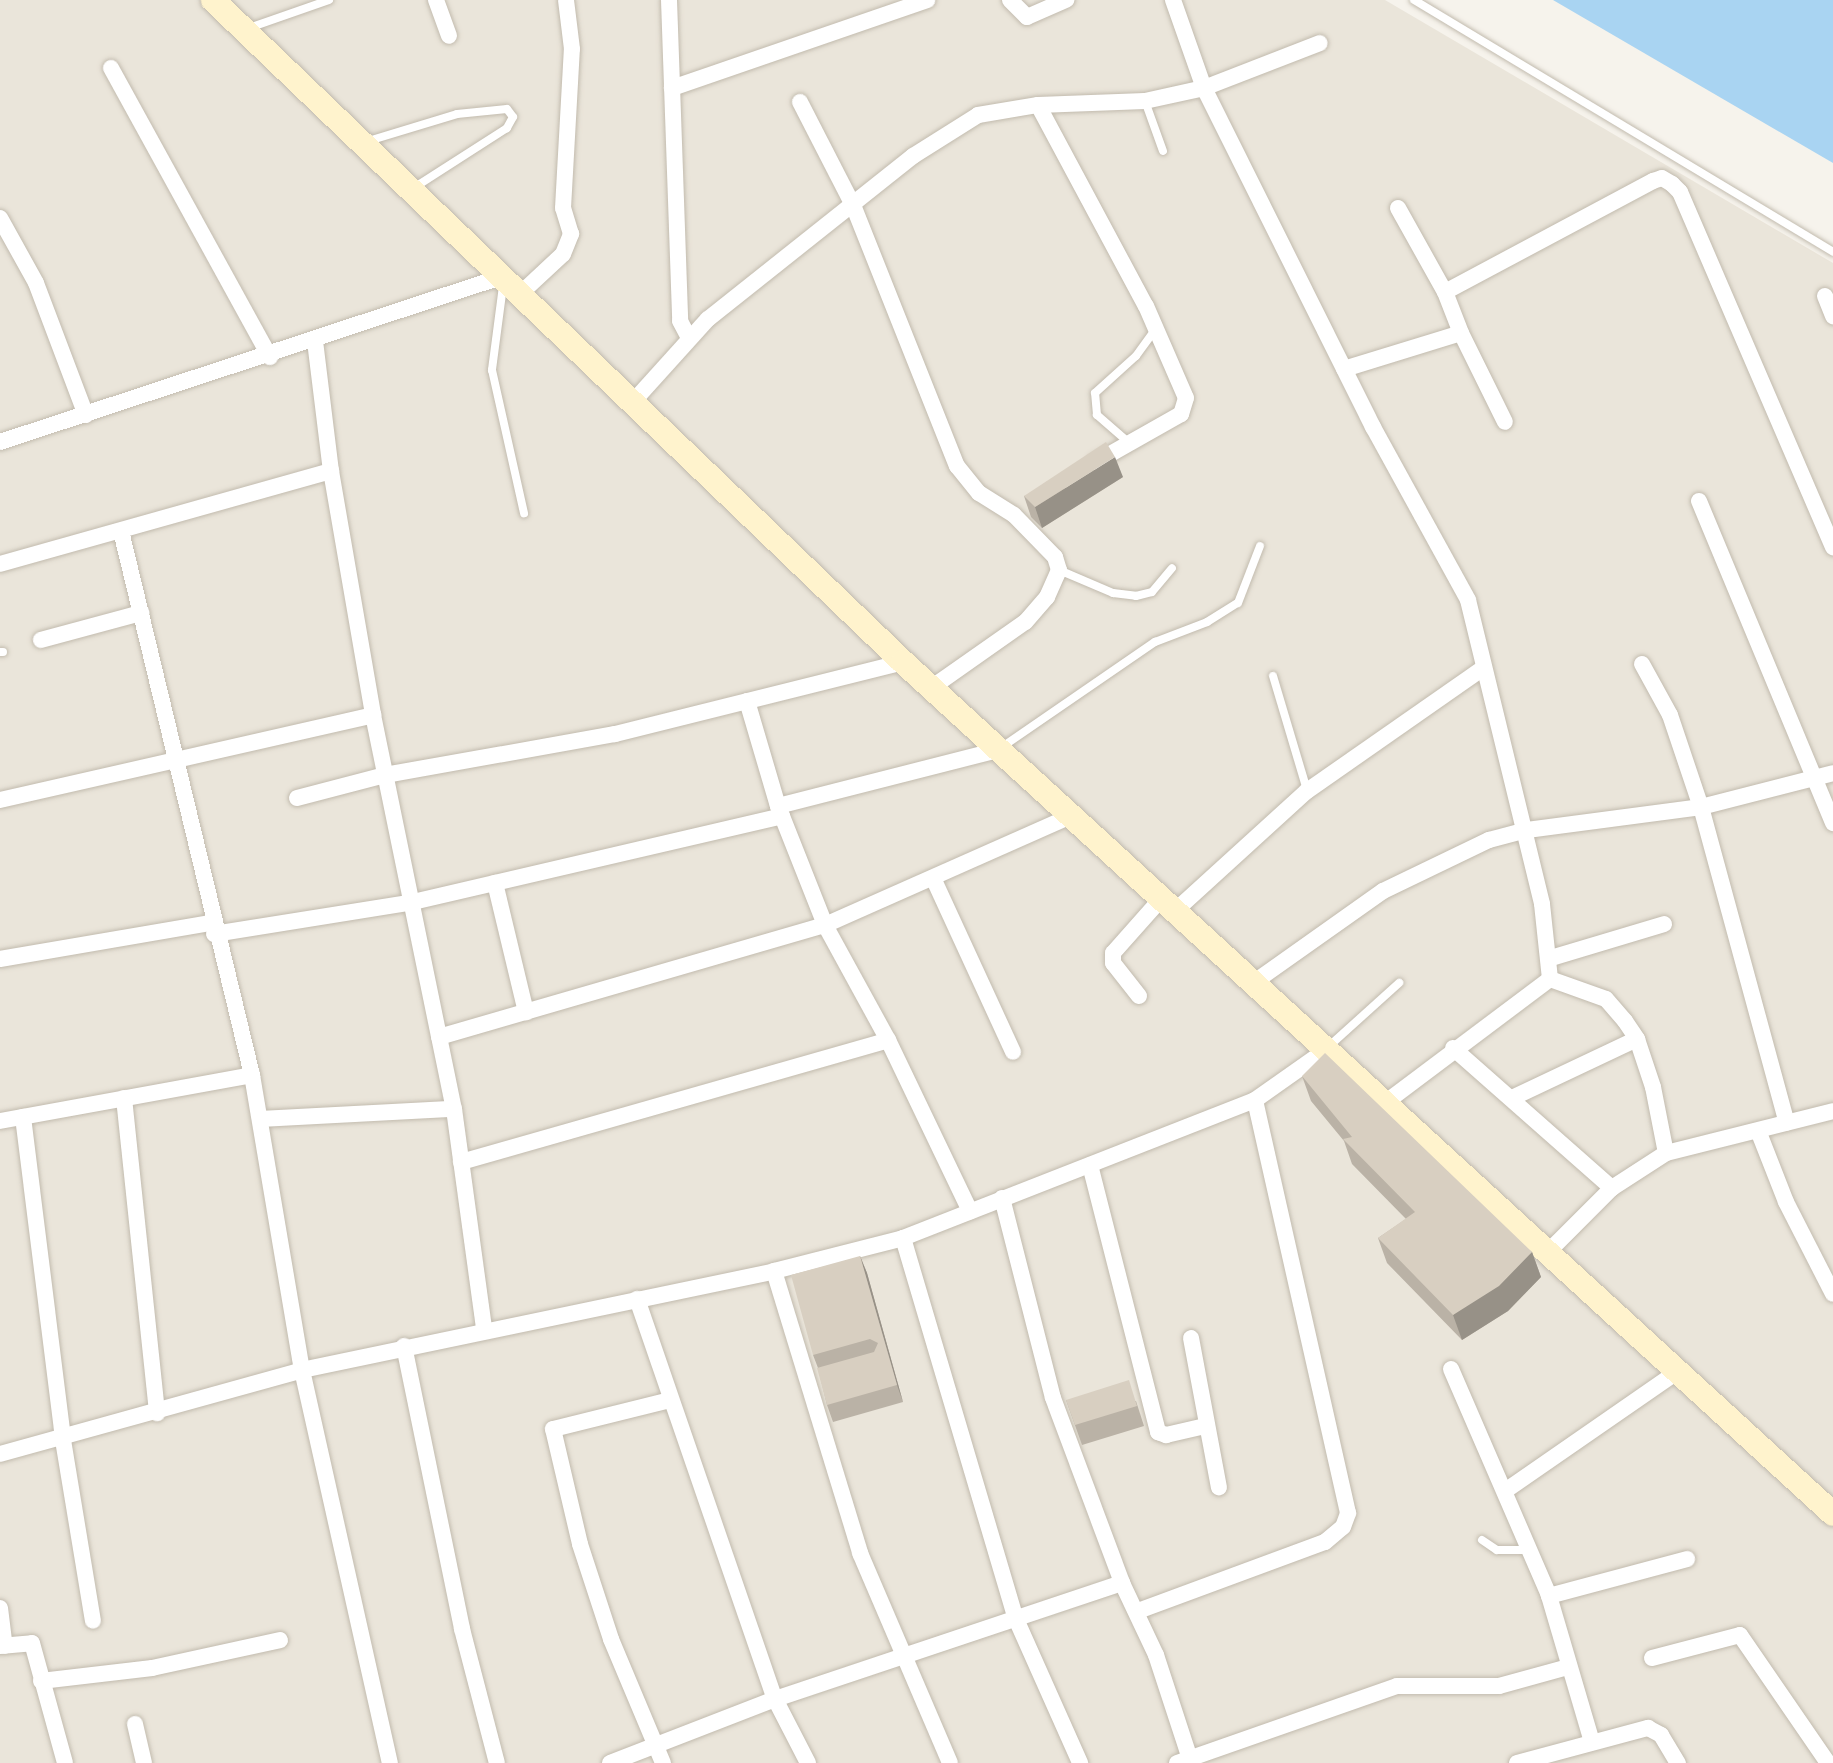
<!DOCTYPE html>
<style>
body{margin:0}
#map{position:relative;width:1833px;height:1763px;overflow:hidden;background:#f6f3ec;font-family:Raleway,sans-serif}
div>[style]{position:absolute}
.residential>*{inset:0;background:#eae5da}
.water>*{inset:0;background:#a9d4f2}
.roads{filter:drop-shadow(0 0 2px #c2bbae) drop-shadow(0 0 2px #c2bbae)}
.lane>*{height:8px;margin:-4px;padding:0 4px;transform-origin:4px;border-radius:4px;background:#fff}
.street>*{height:16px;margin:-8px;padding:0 8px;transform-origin:8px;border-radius:8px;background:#fff}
.secondary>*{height:24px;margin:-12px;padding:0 12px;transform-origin:12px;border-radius:12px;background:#fff3cd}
.wall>*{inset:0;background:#bab2a6}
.shaded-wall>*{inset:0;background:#979187}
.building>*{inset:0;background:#d8cfc1}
span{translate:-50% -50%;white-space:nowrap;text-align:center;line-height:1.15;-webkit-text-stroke:6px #fff;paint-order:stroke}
</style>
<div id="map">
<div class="residential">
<div style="clip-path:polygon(0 0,1385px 0,1833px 263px,1833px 1763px,0 1763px)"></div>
</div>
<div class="water">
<div style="clip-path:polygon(1553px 0,1833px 0,1833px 163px)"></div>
</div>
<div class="roads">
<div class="lane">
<div style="left:1414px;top:0;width:489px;rotate:31deg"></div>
<div style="left:246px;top:29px;width:88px;rotate:-19.3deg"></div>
<div style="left:1145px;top:101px;width:53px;rotate:70.2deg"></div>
<div style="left:365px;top:142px;width:96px;rotate:-16.9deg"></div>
<div style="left:457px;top:114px;width:50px;rotate:-5.7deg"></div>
<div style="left:507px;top:109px;width:10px;rotate:53deg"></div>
<div style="left:513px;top:117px;width:13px;rotate:119deg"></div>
<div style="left:507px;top:128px;width:109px;rotate:147.3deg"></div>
<div style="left:503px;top:286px;width:85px;rotate:97.5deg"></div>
<div style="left:492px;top:370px;width:147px;rotate:77.4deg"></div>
<div style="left:1127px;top:441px;width:40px;rotate:-139deg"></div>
<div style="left:1097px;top:415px;width:22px;rotate:-95deg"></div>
<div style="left:1095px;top:393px;width:55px;rotate:-42.1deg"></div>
<div style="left:1136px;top:356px;width:32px;rotate:-54deg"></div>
<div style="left:1059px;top:570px;width:59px;rotate:23.1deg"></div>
<div style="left:1113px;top:593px;width:23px;rotate:7deg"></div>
<div style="left:1136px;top:596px;width:16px;rotate:-14deg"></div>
<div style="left:1152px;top:592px;width:31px;rotate:-50deg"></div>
<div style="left:0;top:652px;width:3px"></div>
<div style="left:1273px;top:676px;width:119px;rotate:73.4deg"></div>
<div style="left:1002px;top:747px;width:186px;rotate:-34.5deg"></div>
<div style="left:1155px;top:642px;width:56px;rotate:-21deg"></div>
<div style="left:1207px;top:622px;width:36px;rotate:-32deg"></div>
<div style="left:1238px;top:603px;width:61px;rotate:-68.9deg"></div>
<div style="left:1328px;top:1047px;width:96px;rotate:-42deg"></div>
<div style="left:1482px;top:1540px;width:18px;rotate:34deg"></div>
<div style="left:1497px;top:1550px;width:32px"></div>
</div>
<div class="street">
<div style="left:436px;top:0;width:38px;rotate:70deg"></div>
<div style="left:669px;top:0;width:321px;rotate:88deg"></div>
<div style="left:680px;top:321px;width:17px;rotate:62deg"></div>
<div style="left:1010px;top:0;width:24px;rotate:45deg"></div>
<div style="left:1027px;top:17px;width:43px;rotate:-23.6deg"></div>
<div style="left:1173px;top:0;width:93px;rotate:70.6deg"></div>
<div style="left:1204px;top:88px;width:379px;rotate:63.5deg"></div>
<div style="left:1373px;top:427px;width:197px;rotate:61.2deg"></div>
<div style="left:1468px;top:600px;width:313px;rotate:76.3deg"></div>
<div style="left:1542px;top:904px;width:75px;rotate:83.9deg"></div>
<div style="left:1550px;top:979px;width:206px;rotate:143.1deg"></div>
<div style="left:111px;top:68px;width:330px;rotate:61.2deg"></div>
<div style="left:672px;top:88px;width:270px;rotate:-19deg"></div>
<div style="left:800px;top:102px;width:116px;rotate:62.8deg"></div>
<div style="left:853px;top:205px;width:281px;rotate:68.3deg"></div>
<div style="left:957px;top:466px;width:35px;rotate:51deg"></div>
<div style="left:979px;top:493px;width:41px;rotate:32.2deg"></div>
<div style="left:1014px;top:515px;width:59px;rotate:45.7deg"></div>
<div style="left:1055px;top:557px;width:14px;rotate:73deg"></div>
<div style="left:1059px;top:570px;width:30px;rotate:114deg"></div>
<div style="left:1047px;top:597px;width:33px;rotate:131deg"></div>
<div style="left:1025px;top:622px;width:115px;rotate:144.9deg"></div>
<div style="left:1038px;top:105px;width:228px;rotate:61.8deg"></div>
<div style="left:1146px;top:306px;width:100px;rotate:66.5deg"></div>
<div style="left:1186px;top:398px;width:17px;rotate:107deg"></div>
<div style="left:1181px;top:414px;width:98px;rotate:150.5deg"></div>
<div style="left:1398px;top:208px;width:96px;rotate:60.8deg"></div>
<div style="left:0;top:218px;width:74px;rotate:61deg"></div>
<div style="left:36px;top:283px;width:141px;rotate:69.3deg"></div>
<div style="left:519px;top:295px;width:60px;rotate:-43deg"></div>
<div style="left:563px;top:254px;width:22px;rotate:-68deg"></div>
<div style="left:571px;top:234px;width:27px;rotate:-107deg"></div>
<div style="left:563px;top:208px;width:159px;rotate:-86.8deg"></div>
<div style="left:572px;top:49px;width:49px;rotate:-97deg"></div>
<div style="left:1825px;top:296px;width:22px;rotate:68deg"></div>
<div style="left:1461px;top:333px;width:44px;rotate:-111.3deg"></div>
<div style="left:1445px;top:292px;width:236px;rotate:-28.1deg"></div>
<div style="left:1653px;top:181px;width:9px;rotate:-18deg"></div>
<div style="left:1662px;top:178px;width:12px;rotate:31deg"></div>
<div style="left:1672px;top:184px;width:11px;rotate:45deg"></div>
<div style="left:1680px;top:192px;width:387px;rotate:66.7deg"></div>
<div style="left:315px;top:341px;width:131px;rotate:83deg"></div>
<div style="left:331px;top:471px;width:248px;rotate:80.2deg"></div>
<div style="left:373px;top:715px;width:402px;rotate:78.4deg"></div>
<div style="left:454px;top:1109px;width:222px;rotate:82.2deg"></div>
<div style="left:1344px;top:369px;width:122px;rotate:-17.1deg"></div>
<div style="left:1461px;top:333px;width:99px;rotate:63.7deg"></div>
<div style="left:632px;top:403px;width:113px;rotate:-47.9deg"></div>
<div style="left:708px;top:319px;width:262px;rotate:-38.5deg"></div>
<div style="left:913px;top:156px;width:77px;rotate:-32.2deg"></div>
<div style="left:978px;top:115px;width:61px;rotate:-9.5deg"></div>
<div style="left:1038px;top:105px;width:107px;rotate:-2.1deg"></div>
<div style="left:1145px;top:101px;width:60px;rotate:-12.4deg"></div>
<div style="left:1204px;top:88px;width:124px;rotate:-21.2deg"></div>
<div style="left:0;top:442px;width:527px;rotate:-18.23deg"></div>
<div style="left:1699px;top:501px;width:349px;rotate:67.4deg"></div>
<div style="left:121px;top:531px;width:560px;rotate:76.46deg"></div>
<div style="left:252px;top:1075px;width:299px;rotate:80.4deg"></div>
<div style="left:302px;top:1370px;width:403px;rotate:77.4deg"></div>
<div style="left:0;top:564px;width:344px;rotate:-15.7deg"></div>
<div style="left:41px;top:640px;width:104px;rotate:-15.1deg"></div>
<div style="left:1642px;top:664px;width:58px;rotate:61.2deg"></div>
<div style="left:1670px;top:715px;width:97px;rotate:71.4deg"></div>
<div style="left:1701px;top:807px;width:327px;rotate:74.8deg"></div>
<div style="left:747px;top:701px;width:109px;rotate:73.6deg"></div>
<div style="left:778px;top:806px;width:128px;rotate:68.4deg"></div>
<div style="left:825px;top:925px;width:131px;rotate:61.3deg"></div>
<div style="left:888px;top:1040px;width:190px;rotate:64.4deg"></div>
<div style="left:297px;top:798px;width:91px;rotate:-14.6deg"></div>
<div style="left:385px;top:775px;width:234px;rotate:-10.1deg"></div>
<div style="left:615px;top:734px;width:297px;rotate:-14deg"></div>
<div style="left:0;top:800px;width:383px;rotate:-12.8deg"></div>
<div style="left:778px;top:806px;width:227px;rotate:-14.3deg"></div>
<div style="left:934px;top:880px;width:189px;rotate:65.3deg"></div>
<div style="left:495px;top:883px;width:133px;rotate:76.5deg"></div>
<div style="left:1175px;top:911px;width:178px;rotate:-42.3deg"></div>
<div style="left:1307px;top:791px;width:213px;rotate:-34.9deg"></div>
<div style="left:214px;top:934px;width:202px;rotate:-9.1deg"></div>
<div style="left:413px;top:902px;width:379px;rotate:-13.1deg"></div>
<div style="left:1551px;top:958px;width:118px;rotate:-16.7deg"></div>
<div style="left:0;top:959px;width:214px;rotate:-9.7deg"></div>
<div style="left:1550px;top:979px;width:59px;rotate:19.7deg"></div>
<div style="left:1606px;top:999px;width:29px;rotate:49deg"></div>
<div style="left:1625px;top:1021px;width:22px;rotate:56deg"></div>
<div style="left:1637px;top:1039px;width:51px;rotate:71.6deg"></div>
<div style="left:1653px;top:1087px;width:67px;rotate:78.9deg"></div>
<div style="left:1253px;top:983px;width:159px;rotate:-35.3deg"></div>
<div style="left:1383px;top:891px;width:118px;rotate:-25.7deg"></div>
<div style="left:1489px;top:840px;width:39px;rotate:-15deg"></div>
<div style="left:1527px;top:830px;width:176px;rotate:-7.5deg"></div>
<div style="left:1701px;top:807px;width:136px;rotate:-14.4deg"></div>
<div style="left:1139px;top:996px;width:42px;rotate:-128.2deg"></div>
<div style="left:1113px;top:963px;width:10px;rotate:-90deg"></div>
<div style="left:1113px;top:953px;width:72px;rotate:-48.4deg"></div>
<div style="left:439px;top:1037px;width:402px;rotate:-16.2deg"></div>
<div style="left:825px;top:925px;width:269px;rotate:-23.9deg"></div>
<div style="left:1453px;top:1048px;width:212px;rotate:41.4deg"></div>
<div style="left:124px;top:1098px;width:317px;rotate:84deg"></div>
<div style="left:1512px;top:1098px;width:138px;rotate:-25.3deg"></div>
<div style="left:23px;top:1117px;width:325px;rotate:82.9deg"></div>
<div style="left:63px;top:1440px;width:183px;rotate:80.6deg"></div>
<div style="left:260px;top:1119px;width:194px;rotate:-3deg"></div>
<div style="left:0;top:1121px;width:256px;rotate:-10.3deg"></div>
<div style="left:1759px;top:1133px;width:74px;rotate:68.6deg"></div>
<div style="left:1786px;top:1202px;width:103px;rotate:62.9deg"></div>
<div style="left:461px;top:1162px;width:444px;rotate:-15.9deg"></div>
<div style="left:1090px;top:1165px;width:276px;rotate:75.7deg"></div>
<div style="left:1158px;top:1432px;width:9px;rotate:21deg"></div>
<div style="left:1166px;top:1435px;width:39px;rotate:-13deg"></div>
<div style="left:1002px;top:1198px;width:206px;rotate:75.7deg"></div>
<div style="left:1053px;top:1398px;width:197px;rotate:69.5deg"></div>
<div style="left:1122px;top:1583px;width:80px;rotate:64.7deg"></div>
<div style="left:1156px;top:1655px;width:109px;rotate:71.9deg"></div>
<div style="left:903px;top:1238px;width:397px;rotate:73.5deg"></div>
<div style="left:1016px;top:1619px;width:158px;rotate:66deg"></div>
<div style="left:1548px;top:1252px;width:91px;rotate:-45deg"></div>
<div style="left:1612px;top:1188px;width:64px;rotate:-32.9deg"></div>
<div style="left:1666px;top:1153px;width:172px;rotate:-14.1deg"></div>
<div style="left:774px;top:1271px;width:295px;rotate:73deg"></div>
<div style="left:860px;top:1553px;width:228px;rotate:66.8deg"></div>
<div style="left:637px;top:1299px;width:423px;rotate:71deg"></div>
<div style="left:775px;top:1699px;width:72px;rotate:62.7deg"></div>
<div style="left:1191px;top:1338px;width:152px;rotate:79.4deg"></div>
<div style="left:404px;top:1346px;width:289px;rotate:78.4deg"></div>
<div style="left:462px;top:1629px;width:138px;rotate:75.4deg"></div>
<div style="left:1451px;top:1369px;width:247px;rotate:66.6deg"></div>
<div style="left:1549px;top:1596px;width:149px;rotate:73.6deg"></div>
<div style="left:0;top:1454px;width:313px;rotate:-15.5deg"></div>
<div style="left:302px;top:1370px;width:482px;rotate:-11.8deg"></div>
<div style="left:774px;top:1271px;width:133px;rotate:-14.3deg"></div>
<div style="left:903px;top:1238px;width:378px;rotate:-21.4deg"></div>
<div style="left:1255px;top:1100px;width:87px;rotate:-35.2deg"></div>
<div style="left:1505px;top:1491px;width:211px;rotate:-34.7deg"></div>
<div style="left:1549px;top:1596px;width:143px;rotate:-15deg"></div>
<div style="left:0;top:1608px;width:38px;rotate:83deg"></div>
<div style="left:1138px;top:1611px;width:199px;rotate:-20.3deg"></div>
<div style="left:1325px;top:1542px;width:23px;rotate:-40deg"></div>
<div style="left:1343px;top:1527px;width:15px;rotate:-70deg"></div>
<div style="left:1348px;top:1513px;width:423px;rotate:-102.7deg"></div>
<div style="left:0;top:1646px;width:32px;rotate:-5deg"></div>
<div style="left:32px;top:1643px;width:124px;rotate:74.6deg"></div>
<div style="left:1652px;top:1658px;width:91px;rotate:-14.6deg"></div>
<div style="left:1740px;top:1635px;width:155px;rotate:55.5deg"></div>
<div style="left:41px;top:1681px;width:112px;rotate:-6.7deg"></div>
<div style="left:152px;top:1668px;width:131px;rotate:-12.3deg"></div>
<div style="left:135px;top:1724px;width:40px;rotate:77deg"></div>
<div style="left:610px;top:1763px;width:177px;rotate:-21.2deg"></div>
<div style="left:775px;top:1699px;width:366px;rotate:-18.5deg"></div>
<div style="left:663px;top:1763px;width:134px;rotate:-112.8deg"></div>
<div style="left:611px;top:1639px;width:100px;rotate:-108.1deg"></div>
<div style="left:580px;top:1544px;width:118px;rotate:-103.2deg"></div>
<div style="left:553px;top:1429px;width:121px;rotate:-13.9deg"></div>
<div style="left:1177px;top:1763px;width:233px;rotate:-19.3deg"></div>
<div style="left:1397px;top:1686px;width:102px"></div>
<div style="left:1499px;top:1686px;width:72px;rotate:-15.4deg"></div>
<div style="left:1517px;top:1763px;width:136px;rotate:-15deg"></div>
<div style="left:1648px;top:1728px;width:15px;rotate:28deg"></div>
<div style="left:1661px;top:1735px;width:33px;rotate:59deg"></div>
</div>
<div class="secondary">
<div style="left:213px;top:0;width:956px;rotate:43.81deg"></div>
<div style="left:903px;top:662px;width:1261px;rotate:42.49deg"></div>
</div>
</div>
<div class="wall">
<div style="clip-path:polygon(1123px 477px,1042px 528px,1031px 517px,1024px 496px)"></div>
<div style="clip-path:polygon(1302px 1076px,1532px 1252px,1541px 1277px,1508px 1311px,1462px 1340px,1387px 1263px,1378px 1238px,1406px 1219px,1352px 1164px,1344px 1141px,1311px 1101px)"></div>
<div style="clip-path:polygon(860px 1256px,867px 1273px,903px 1402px,833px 1422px,827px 1405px,818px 1368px,813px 1355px)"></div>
<div style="clip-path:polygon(1066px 1400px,1136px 1401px,1144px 1426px,1082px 1445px)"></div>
</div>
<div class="shaded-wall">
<div style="clip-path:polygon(1115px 457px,1123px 477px,1042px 528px,1035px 507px)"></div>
<div style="clip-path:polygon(1532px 1252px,1541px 1277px,1508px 1311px,1462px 1340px,1453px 1315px)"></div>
<div style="clip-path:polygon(860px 1256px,867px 1273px,903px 1402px,897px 1385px)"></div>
</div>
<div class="building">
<div style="clip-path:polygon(1106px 442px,1115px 457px,1035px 507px,1024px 496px)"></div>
<div style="clip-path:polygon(1325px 1053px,1532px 1252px,1499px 1286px,1453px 1315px,1378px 1238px,1415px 1212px,1343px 1139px,1352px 1137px,1302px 1076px)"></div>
<div style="clip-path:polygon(860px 1256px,897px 1385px,827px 1405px,817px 1368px,874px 1352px,878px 1343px,870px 1339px,813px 1355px,791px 1275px)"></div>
<div style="clip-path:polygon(1129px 1380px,1137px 1406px,1075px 1425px,1066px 1400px)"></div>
</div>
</div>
